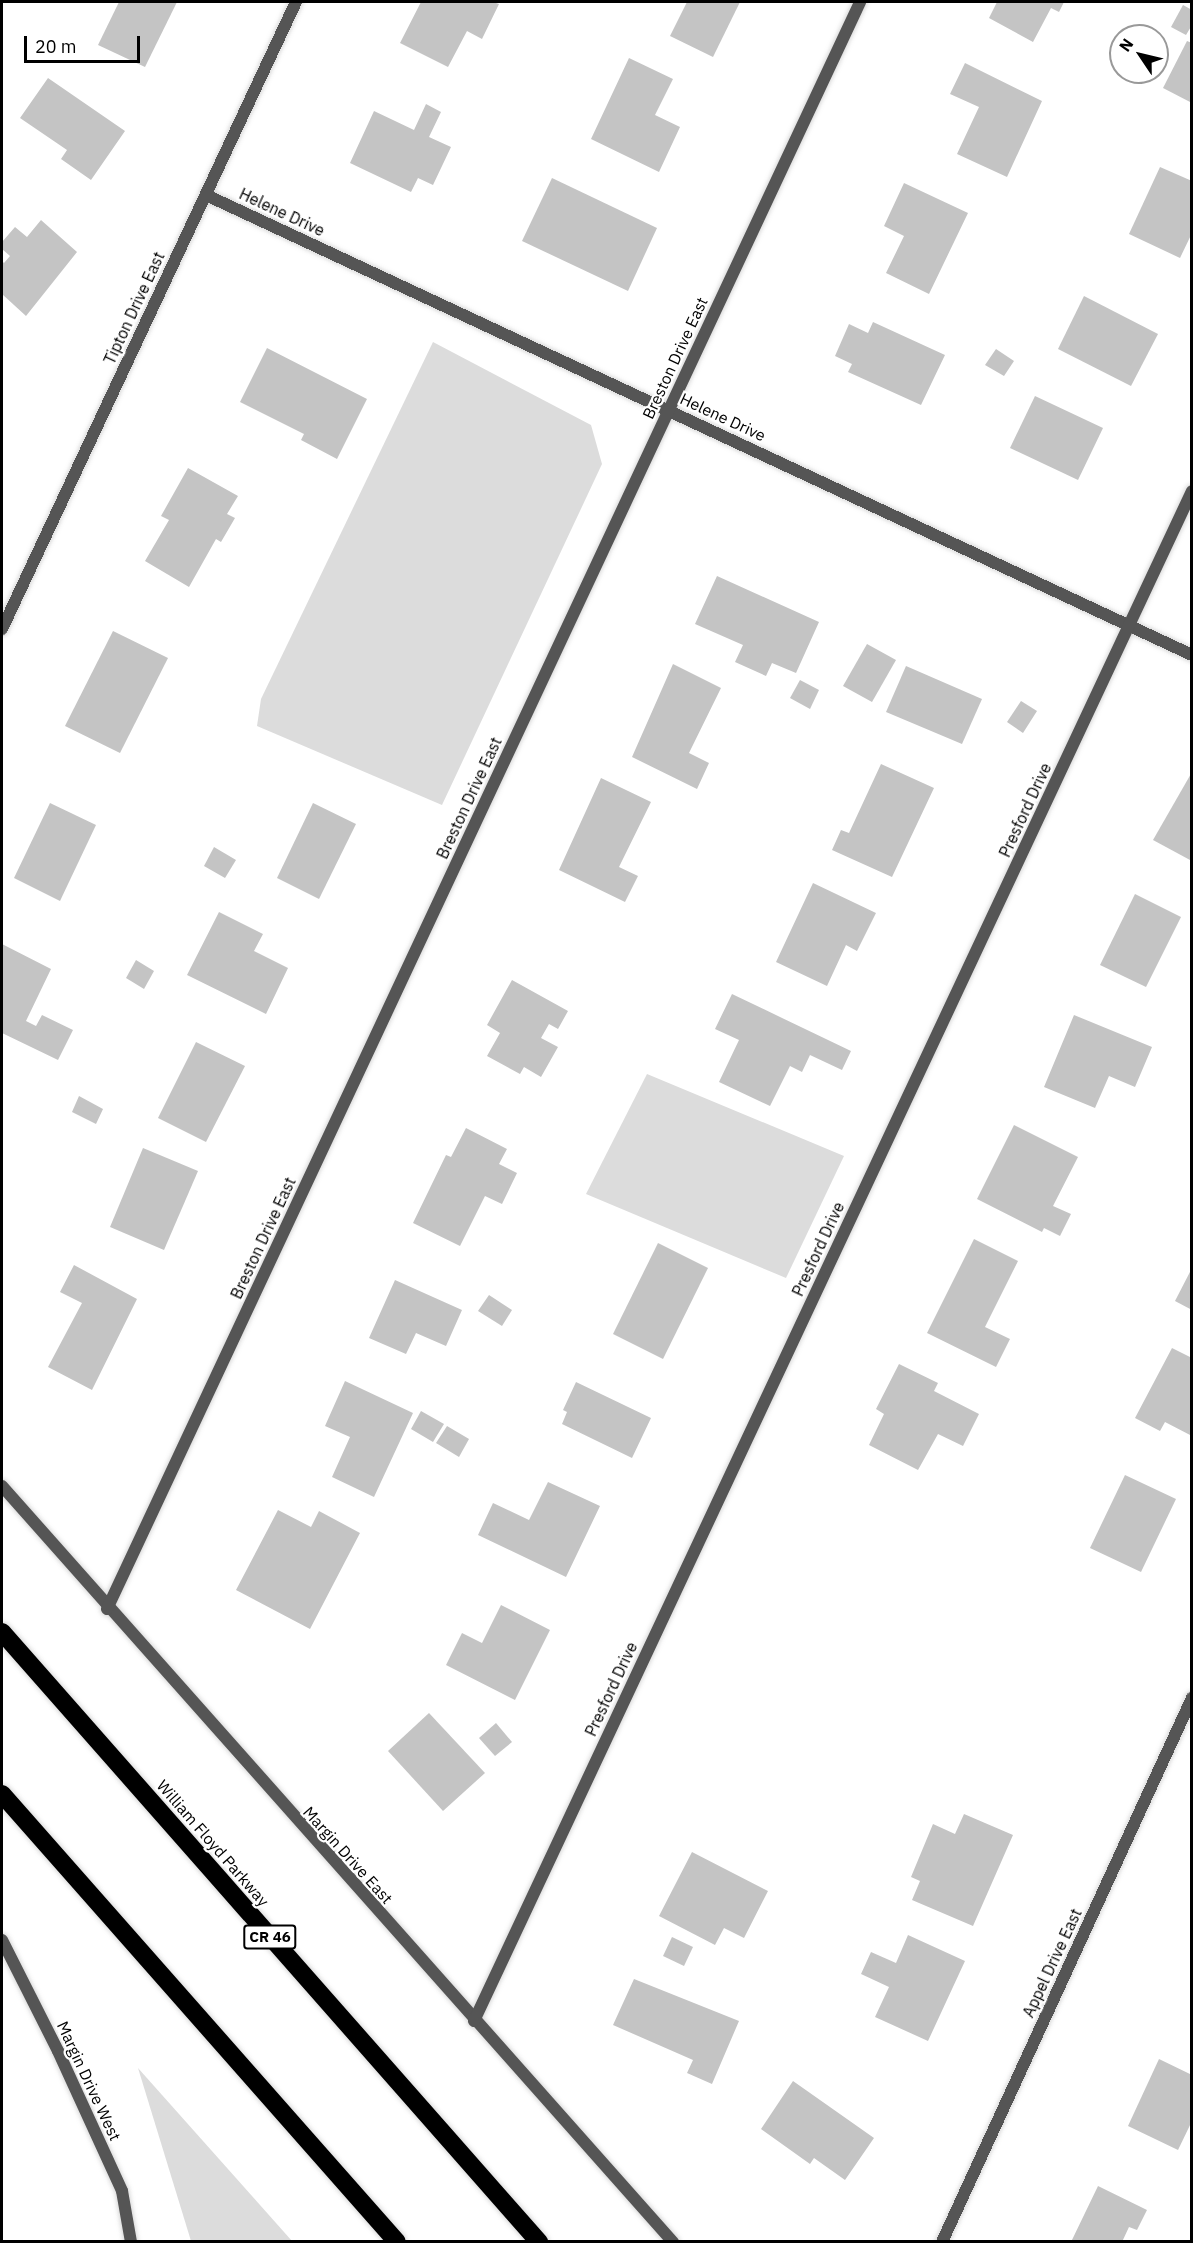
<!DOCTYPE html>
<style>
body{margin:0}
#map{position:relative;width:1193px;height:2243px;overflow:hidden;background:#fff;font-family:"IBM Plex Sans",sans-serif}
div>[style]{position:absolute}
.green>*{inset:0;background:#dcdcdc}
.building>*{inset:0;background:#c4c4c4}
.roads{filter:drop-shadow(0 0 2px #dbdbdb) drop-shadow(0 0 2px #dbdbdb)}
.street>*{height:12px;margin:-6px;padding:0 6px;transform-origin:6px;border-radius:6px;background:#555}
.highway>*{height:18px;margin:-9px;padding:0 9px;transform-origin:9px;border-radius:9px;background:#000}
span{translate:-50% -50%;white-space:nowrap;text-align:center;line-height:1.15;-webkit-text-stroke:4.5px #fff;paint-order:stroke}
.shield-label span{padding:2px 4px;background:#fff;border:2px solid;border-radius:4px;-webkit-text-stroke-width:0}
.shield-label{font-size:15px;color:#000;font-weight:700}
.street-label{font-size:16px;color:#000}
.frame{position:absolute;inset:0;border:3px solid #000;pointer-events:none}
.north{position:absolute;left:1109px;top:24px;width:60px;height:60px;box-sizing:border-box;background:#fff;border:2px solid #999;border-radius:50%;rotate:305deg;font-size:16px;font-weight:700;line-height:24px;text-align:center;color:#000}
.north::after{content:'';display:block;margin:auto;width:21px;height:27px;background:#000;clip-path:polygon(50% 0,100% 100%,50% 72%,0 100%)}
.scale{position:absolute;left:24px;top:36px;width:116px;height:27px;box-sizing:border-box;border:3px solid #000;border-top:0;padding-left:8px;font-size:18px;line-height:21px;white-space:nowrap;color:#000;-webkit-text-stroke:4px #fff;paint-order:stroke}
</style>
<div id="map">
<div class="green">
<div style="clip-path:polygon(433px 342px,591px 425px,602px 464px,442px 805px,257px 726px,261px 699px)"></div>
<div style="clip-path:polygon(647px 1074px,844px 1156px,786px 1278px,586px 1194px)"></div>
<div style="clip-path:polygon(138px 2068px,292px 2241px,191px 2241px)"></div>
</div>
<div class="building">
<div style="clip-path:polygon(119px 2px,177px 2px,145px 67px,98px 45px)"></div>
<div style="clip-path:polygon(421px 2px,493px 2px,499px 4px,482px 39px,467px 31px,448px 67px,400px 43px)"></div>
<div style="clip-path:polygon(687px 2px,740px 2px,713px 57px,670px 36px)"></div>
<div style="clip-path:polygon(997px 2px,1064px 2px,1059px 12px,1051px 8px,1033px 42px,989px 18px)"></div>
<div style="clip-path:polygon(1183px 5px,1192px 10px,1192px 25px,1186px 35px,1171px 27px)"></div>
<div style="clip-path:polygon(1187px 41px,1192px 43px,1192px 103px,1163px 88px)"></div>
<div style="clip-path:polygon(629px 58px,673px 79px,655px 115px,680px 127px,659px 172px,591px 139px)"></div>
<div style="clip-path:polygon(965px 63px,1042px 101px,1007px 177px,957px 154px,979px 107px,950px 94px)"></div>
<div style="clip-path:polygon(48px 78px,125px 131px,91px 180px,61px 159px,67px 150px,20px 118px)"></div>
<div style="clip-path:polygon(426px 104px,441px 112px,429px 137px,451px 147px,433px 185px,418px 178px,411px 192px,350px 163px,374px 111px,414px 130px)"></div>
<div style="clip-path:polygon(1160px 167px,1192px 181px,1192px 233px,1180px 258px,1129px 234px)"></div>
<div style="clip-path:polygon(552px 178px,657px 228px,628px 291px,522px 241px)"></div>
<div style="clip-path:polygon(904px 183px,968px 213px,929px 294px,886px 273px,904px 236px,884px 226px)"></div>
<div style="clip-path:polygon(41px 220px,77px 252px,26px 316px,2px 294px,2px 261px,4px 263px,10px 256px,2px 249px,2px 242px,15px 227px,27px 237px)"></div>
<div style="clip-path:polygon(1084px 296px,1158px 334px,1131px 386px,1058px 349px)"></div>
<div style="clip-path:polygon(873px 322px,945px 355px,921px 405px,848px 372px,852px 364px,835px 356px,849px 324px,868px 333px)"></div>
<div style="clip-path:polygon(267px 348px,367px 399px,337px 459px,301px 440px,304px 434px,240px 402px)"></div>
<div style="clip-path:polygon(996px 349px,1014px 361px,1004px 376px,985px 365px)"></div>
<div style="clip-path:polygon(1035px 396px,1103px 428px,1078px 480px,1010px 448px)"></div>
<div style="clip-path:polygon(188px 468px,238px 496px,227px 514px,235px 518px,221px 542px,216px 539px,189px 587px,145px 561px,169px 520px,161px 516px)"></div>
<div style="clip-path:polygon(717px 576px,819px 622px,796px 673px,772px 663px,766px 676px,735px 662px,743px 645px,695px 624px)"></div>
<div style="clip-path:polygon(113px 631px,168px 658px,120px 753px,65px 726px)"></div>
<div style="clip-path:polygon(867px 644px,896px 660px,872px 702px,843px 686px)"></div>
<div style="clip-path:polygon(673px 664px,721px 688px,689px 753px,709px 763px,697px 789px,632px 757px)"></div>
<div style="clip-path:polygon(906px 666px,982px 699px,962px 744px,886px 712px)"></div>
<div style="clip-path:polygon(800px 680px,819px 690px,810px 709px,790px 698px)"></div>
<div style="clip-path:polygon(1021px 701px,1037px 711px,1023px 733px,1007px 722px)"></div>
<div style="clip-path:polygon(881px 764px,934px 788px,892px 877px,832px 850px,841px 830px,849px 833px)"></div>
<div style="clip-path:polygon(1192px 772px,1192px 857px,1190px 860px,1153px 840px)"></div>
<div style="clip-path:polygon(601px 778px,651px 802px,619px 867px,638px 876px,625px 902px,559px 870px)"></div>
<div style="clip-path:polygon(50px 803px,96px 825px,60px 901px,14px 878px)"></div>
<div style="clip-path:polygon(313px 803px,356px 824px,319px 899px,277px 878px)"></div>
<div style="clip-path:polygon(214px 847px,236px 860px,225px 878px,204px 866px)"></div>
<div style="clip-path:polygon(813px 883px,876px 913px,857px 951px,846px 945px,827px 986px,776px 962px)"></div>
<div style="clip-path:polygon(1135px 894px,1181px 917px,1146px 987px,1100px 965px)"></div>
<div style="clip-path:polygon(219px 912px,263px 934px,254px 951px,288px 968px,266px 1014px,187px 975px)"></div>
<div style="clip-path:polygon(2px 944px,51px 969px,26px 1021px,36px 1026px,42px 1015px,73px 1030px,58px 1060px,2px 1033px)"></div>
<div style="clip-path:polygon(136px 960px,154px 971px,144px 989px,126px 978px)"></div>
<div style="clip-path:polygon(512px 980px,568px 1011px,558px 1029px,549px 1024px,541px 1038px,558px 1047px,541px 1077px,524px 1067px,520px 1074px,487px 1056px,500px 1033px,487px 1025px)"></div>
<div style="clip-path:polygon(732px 994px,851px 1051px,842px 1070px,810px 1055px,802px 1072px,790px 1066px,770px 1106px,719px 1082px,739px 1040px,715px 1029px)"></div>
<div style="clip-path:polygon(1074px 1015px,1152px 1047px,1135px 1087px,1109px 1076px,1095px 1108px,1044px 1087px)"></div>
<div style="clip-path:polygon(196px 1042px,245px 1066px,206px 1142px,158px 1118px)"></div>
<div style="clip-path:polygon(79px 1096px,103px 1109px,96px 1124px,72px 1112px)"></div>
<div style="clip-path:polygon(1014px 1125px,1078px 1157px,1053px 1206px,1071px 1214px,1060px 1236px,1044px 1228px,1042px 1232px,977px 1199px)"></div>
<div style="clip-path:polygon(466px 1128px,507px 1149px,499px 1164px,517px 1173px,502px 1204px,485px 1196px,460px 1246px,413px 1223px,446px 1155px,451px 1157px)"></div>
<div style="clip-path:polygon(143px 1148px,198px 1171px,164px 1250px,110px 1227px)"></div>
<div style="clip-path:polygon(974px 1239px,1018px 1261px,985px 1327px,1010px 1339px,996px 1367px,927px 1333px)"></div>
<div style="clip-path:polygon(658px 1243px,708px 1268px,663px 1359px,613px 1334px)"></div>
<div style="clip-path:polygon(74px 1265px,137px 1299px,92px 1390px,48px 1367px,82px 1303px,60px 1292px)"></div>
<div style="clip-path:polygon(1192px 1268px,1192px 1310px,1175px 1301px)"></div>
<div style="clip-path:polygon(395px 1280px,462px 1310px,446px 1346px,416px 1333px,406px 1354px,369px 1338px)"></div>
<div style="clip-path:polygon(489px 1295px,512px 1310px,502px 1326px,478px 1311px)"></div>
<div style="clip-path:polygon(1172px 1348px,1192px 1358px,1192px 1436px,1165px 1422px,1160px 1431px,1135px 1418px)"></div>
<div style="clip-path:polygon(899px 1364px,938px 1383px,934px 1391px,979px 1414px,963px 1446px,938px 1434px,918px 1470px,869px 1445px,884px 1414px,876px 1409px)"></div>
<div style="clip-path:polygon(345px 1381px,413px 1413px,374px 1497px,332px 1477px,350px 1437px,325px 1426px)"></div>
<div style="clip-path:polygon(576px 1382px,651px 1418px,632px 1458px,562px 1424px,567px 1412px,563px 1410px)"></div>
<div style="clip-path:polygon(421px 1411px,444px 1424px,433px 1442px,411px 1429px)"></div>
<div style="clip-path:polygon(447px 1426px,469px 1439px,459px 1457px,436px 1443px)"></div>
<div style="clip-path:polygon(1125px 1475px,1176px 1499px,1141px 1572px,1090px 1548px)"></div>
<div style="clip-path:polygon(548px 1482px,600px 1506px,566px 1577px,478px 1535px,493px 1503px,529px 1520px)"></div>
<div style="clip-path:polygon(278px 1510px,311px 1527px,319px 1511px,360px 1533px,310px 1629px,236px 1590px)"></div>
<div style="clip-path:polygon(501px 1605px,550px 1630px,515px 1700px,446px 1665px,462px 1633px,482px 1643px)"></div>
<div style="clip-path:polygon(429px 1713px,485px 1773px,443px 1811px,388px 1751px)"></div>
<div style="clip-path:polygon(496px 1723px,512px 1742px,495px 1756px,479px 1738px)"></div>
<div style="clip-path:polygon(964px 1814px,1013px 1835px,973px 1926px,912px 1900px,920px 1881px,911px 1877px,933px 1824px,955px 1834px)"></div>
<div style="clip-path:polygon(692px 1852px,768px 1891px,744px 1938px,724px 1928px,715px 1945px,659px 1916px)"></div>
<div style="clip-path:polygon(908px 1935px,965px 1961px,928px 2041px,875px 2017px,889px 1987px,861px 1974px,871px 1952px,896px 1963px)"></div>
<div style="clip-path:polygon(672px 1937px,693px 1947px,684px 1966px,663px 1956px)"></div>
<div style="clip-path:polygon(634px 1979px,739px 2021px,712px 2084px,687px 2073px,693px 2060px,613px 2025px)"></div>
<div style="clip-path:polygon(1159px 2059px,1192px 2075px,1192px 2121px,1178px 2150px,1128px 2126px)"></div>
<div style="clip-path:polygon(793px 2081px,874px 2138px,845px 2180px,814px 2158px,810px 2164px,761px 2129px)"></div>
<div style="clip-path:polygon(1098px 2186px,1147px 2210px,1137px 2230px,1129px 2227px,1122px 2242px,1071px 2242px)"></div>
</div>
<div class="roads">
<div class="street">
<div style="left:206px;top:195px;width:1088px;rotate:25.01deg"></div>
<div style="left:2px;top:629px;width:693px;rotate:-64.88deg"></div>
<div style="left:2px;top:1486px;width:1011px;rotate:48.41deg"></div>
<div style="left:107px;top:1609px;width:1775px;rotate:-64.89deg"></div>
<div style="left:2px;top:1940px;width:124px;rotate:63.2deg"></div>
<div style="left:58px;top:2051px;width:154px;rotate:65.4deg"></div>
<div style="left:122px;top:2191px;width:52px;rotate:80deg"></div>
<div style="left:474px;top:2021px;width:1690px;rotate:-64.86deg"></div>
<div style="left:942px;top:2242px;width:599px;rotate:-65.32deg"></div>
</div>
<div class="highway">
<div style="left:2px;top:1632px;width:813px;rotate:48.64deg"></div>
<div style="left:2px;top:1794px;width:597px;rotate:48.6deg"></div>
</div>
</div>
<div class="shield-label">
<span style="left:270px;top:1937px">CR 46</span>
</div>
<div class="street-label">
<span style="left:282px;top:212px;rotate:25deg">Helene Drive</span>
<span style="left:134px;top:308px;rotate:-65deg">Tipton Drive East</span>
<span style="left:675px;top:358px;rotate:-65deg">Breston Drive East</span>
<span style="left:723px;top:417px;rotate:25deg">Helene Drive</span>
<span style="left:469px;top:798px;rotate:-65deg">Breston Drive East</span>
<span style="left:1025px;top:810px;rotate:-65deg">Presford Drive</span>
<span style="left:263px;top:1238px;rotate:-65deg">Breston Drive East</span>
<span style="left:818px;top:1249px;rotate:-65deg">Presford Drive</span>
<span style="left:611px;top:1689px;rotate:-65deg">Presford Drive</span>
<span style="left:213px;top:1843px;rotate:49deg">William Floyd Parkway</span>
<span style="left:348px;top:1855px;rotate:48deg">Margin Drive East</span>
<span style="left:1052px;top:1963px;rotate:-65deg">Appel Drive East</span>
<span style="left:89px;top:2081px;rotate:65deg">Margin Drive West</span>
</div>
<div class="frame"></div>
<div class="north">N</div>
<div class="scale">20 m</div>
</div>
